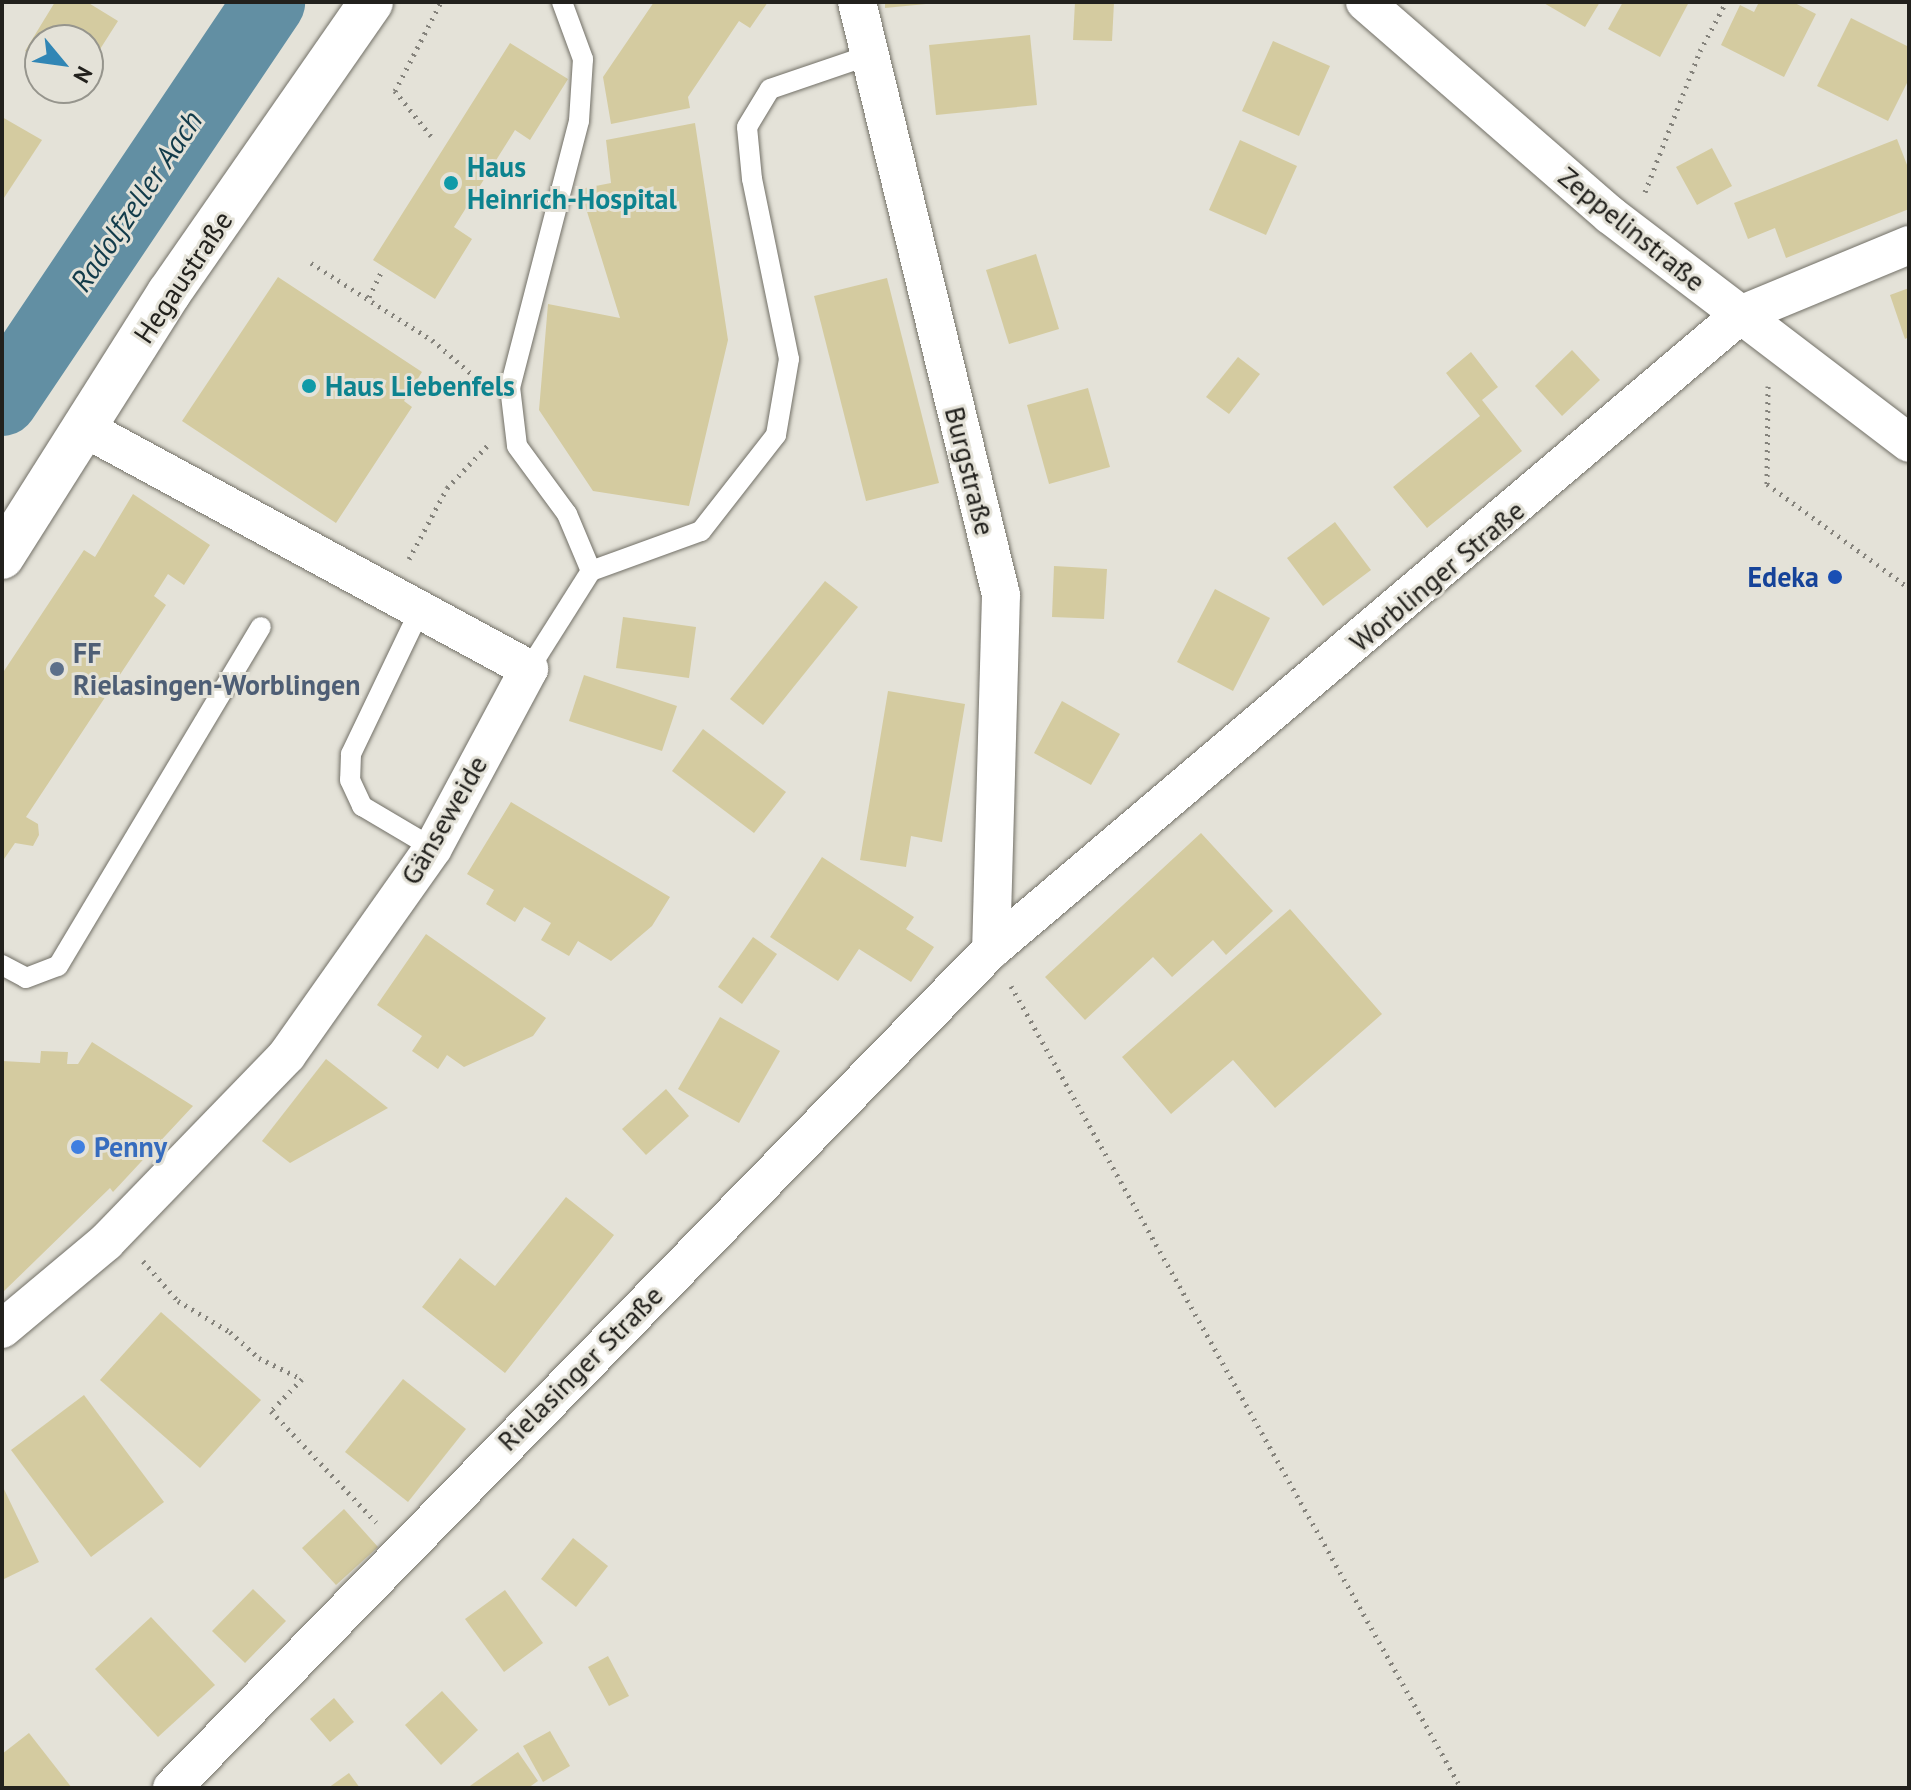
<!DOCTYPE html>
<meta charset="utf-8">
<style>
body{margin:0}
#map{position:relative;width:1911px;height:1790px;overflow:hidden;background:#e4e2d8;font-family:"PT Sans",sans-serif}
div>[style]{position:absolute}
.river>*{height:72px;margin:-36px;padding:0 36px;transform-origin:36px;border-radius:36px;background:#628fa3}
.building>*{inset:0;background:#d4cba0}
.path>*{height:5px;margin-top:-2.5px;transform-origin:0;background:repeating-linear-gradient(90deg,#85837c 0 2px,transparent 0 8px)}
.roads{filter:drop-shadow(0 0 2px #727067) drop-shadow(0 0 2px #727067)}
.service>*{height:20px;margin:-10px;padding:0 10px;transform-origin:10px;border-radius:10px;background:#fff}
.minor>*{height:38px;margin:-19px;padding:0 19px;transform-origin:19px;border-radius:19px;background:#fff}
.secondary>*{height:44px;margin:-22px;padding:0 22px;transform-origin:22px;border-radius:22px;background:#fff}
.dots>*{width:22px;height:22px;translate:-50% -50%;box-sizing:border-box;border:4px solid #e4e2d8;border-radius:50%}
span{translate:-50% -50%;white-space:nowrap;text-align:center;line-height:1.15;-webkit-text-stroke:6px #e4e2d8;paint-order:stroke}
.culture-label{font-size:28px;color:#0d838f;font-weight:700}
.left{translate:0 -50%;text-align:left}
.street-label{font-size:28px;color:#22211d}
.transit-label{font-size:28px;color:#164399;font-weight:700}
.right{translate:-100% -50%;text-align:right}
.service-label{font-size:28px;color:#4e5e75;font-weight:700}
.shop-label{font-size:28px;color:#366cbe;font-weight:700}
.water-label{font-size:30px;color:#123b4a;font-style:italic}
.frame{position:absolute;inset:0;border:4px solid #22211d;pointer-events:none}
.north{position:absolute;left:24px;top:24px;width:80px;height:80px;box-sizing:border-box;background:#e4e2d8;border:2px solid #96958d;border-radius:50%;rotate:119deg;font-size:22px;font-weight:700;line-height:32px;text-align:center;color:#22211d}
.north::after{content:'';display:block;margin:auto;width:28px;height:36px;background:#3186b5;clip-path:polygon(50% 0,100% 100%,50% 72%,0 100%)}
</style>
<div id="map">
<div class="river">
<div style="left:2px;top:400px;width:479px;rotate:-56.1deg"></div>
</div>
<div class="building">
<div style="clip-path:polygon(55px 2px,87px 2px,118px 21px,88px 68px,88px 40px,40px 40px,40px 60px,25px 51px)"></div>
<div style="clip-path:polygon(654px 2px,768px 2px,750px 28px,739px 21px,688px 97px,690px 108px,611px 124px,603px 77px)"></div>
<div style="clip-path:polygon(885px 2px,926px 2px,926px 4px,885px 8px)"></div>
<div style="clip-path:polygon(1075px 2px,1114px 2px,1112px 41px,1073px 40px)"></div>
<div style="clip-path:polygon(1542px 2px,1600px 2px,1585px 27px)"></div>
<div style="clip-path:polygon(1623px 2px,1689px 2px,1660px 57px,1608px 29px)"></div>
<div style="clip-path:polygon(1759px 2px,1793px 2px,1816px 14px,1784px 77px,1721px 45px,1740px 5px,1754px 12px)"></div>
<div style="clip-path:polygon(1851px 18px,1909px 47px,1909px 79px,1888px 121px,1817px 86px)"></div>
<div style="clip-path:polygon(1030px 35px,1037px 105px,936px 115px,929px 45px)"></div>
<div style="clip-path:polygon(1273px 41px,1330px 66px,1299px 136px,1242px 111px)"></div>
<div style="clip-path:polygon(510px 43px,568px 79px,530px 140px,515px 130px,454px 227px,472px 239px,435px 299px,373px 260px)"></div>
<div style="clip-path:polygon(2px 117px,42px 140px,2px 201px)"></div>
<div style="clip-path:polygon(695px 123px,728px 340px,689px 506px,593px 491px,539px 410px,548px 304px,620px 318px,580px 189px,611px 183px,606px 140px)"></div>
<div style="clip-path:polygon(1897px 139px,1909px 170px,1909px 209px,1786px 258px,1775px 228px,1748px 239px,1734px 203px)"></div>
<div style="clip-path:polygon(1240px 140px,1297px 166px,1266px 235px,1209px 210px)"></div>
<div style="clip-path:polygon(1712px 148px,1732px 186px,1697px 205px,1676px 167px)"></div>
<div style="clip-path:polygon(1036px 254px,1059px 329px,1009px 344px,986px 270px)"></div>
<div style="clip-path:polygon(278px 277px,422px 372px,404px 401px,412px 407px,336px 523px,182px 421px)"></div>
<div style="clip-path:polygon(887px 278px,939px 483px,866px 501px,814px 296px)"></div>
<div style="clip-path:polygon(1909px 288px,1909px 337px,1905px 339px,1890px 295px)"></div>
<div style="clip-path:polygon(1572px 350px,1600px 380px,1562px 416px,1535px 386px)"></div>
<div style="clip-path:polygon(1471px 352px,1498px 387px,1482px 400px,1522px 451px,1427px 528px,1393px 487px,1480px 416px,1446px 373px)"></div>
<div style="clip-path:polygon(1238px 357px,1260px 374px,1229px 414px,1206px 397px)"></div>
<div style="clip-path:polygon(1088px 388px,1110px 467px,1049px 484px,1027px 405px)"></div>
<div style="clip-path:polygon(133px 494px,210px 545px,184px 585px,168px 574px,154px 596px,166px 605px,26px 817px,38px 824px,39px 835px,33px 846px,15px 843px,2px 862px,2px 674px,84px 550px,95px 557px)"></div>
<div style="clip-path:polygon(1335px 522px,1371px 570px,1323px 606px,1287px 558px)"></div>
<div style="clip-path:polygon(1054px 566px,1107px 569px,1104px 619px,1052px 617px)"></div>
<div style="clip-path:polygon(825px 581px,858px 607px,763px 725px,730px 699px)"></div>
<div style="clip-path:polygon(1215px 589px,1270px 618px,1233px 691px,1177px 662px)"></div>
<div style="clip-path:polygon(623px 617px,696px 627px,689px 678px,616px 668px)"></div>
<div style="clip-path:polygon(584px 675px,677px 706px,662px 751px,569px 721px)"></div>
<div style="clip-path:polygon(888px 691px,965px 704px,942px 842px,911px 836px,906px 867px,860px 860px)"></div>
<div style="clip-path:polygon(1062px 701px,1120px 734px,1091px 785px,1034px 753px)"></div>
<div style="clip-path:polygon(703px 729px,786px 792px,754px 833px,672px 771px)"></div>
<div style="clip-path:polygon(511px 802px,670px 897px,652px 926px,611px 961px,578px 941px,569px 956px,541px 940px,551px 923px,524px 907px,515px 922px,486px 904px,494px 890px,467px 874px)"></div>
<div style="clip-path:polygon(1201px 833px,1273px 911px,1226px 955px,1213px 940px,1172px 977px,1153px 957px,1085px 1020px,1045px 977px)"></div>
<div style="clip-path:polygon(822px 857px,914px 917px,906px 929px,934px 947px,911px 982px,859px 949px,838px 981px,770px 937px)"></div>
<div style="clip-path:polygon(1290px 909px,1382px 1014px,1275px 1108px,1233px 1060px,1171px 1114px,1122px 1057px)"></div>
<div style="clip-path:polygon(426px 934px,546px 1018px,533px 1036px,464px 1067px,447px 1055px,438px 1069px,412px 1051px,422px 1036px,377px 1005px)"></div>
<div style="clip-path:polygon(753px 937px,777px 954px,742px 1004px,718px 987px)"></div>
<div style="clip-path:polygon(720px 1017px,780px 1051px,739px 1123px,678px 1089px)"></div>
<div style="clip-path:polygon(92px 1042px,193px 1106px,113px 1192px,110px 1188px,2px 1293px,2px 1061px,40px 1063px,41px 1051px,68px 1052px,67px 1064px,78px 1064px)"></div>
<div style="clip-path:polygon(326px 1059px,388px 1108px,290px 1163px,262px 1141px)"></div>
<div style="clip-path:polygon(666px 1089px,689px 1116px,646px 1155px,622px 1129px)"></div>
<div style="clip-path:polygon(566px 1197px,614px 1235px,505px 1373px,422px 1307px,460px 1258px,495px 1286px)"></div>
<div style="clip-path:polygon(161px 1312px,261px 1400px,200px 1468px,100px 1380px)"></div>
<div style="clip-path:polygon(403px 1379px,466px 1429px,408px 1502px,345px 1452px)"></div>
<div style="clip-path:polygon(84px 1395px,164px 1502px,91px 1557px,11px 1450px)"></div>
<div style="clip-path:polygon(2px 1485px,39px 1562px,2px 1580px)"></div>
<div style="clip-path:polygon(344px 1509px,378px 1547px,336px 1585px,302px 1548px)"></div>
<div style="clip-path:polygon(573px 1538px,608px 1566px,576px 1607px,541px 1579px)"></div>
<div style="clip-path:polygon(253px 1589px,286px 1621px,245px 1663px,212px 1631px)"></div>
<div style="clip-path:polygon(505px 1590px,543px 1643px,504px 1672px,465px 1619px)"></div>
<div style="clip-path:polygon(151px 1617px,215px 1685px,158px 1737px,95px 1669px)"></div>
<div style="clip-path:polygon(608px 1656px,629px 1696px,609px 1706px,588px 1667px)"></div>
<div style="clip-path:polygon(442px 1691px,478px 1730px,441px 1765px,405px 1725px)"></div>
<div style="clip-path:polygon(334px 1698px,354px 1722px,330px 1742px,310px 1719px)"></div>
<div style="clip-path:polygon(550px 1731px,570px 1766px,543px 1782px,523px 1746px)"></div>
<div style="clip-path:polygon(29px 1733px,72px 1788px,2px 1788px,2px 1754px)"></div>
<div style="clip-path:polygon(518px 1752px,538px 1781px,528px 1788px,467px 1788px)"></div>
<div style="clip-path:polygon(349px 1773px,360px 1788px,328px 1788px)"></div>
</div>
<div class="path">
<div style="left:431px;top:136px;width:58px;rotate:-128.7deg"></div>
<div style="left:395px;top:91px;width:100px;rotate:-62.7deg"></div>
<div style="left:1645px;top:192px;width:151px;rotate:-68.7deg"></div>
<div style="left:1700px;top:51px;width:55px;rotate:-62deg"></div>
<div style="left:311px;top:263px;width:143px;rotate:32.5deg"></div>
<div style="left:432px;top:340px;width:65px;rotate:40.6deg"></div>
<div style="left:369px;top:297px;width:28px;rotate:-64deg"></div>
<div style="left:1768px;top:386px;width:98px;rotate:90.6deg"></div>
<div style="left:1767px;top:484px;width:176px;rotate:36.2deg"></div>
<div style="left:409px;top:559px;width:81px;rotate:-61.8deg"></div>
<div style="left:447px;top:488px;width:59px;rotate:-46.4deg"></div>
<div style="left:1011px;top:986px;width:920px;rotate:60.7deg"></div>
<div style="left:143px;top:1261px;width:53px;rotate:48.8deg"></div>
<div style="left:178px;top:1301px;width:61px;rotate:30.8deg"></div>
<div style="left:230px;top:1332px;width:39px;rotate:42deg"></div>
<div style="left:259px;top:1358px;width:48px;rotate:26deg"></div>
<div style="left:302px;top:1379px;width:45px;rotate:134.1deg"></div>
<div style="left:271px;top:1411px;width:153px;rotate:46.6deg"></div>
</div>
<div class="roads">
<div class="service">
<div style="left:562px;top:2px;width:61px;rotate:69.8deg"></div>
<div style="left:583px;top:59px;width:62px;rotate:93.7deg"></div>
<div style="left:579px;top:121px;width:275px;rotate:104.5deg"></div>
<div style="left:510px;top:387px;width:59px;rotate:83.2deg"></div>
<div style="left:517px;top:446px;width:84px;rotate:53.7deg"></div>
<div style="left:567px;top:514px;width:62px;rotate:67.2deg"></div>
<div style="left:591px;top:571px;width:117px;rotate:-20deg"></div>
<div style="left:701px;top:531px;width:122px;rotate:-52deg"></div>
<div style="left:776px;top:435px;width:77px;rotate:-80.3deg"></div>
<div style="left:789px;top:359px;width:184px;rotate:-101.6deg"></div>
<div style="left:752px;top:179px;width:52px;rotate:-95.5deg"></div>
<div style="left:747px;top:127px;width:44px;rotate:-58.8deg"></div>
<div style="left:770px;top:89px;width:102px;rotate:-18.8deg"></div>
<div style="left:420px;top:610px;width:160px;rotate:115.6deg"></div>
<div style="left:351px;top:754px;width:26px;rotate:92deg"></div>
<div style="left:350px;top:780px;width:29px;rotate:65deg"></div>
<div style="left:362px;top:806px;width:82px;rotate:30.6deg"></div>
<div style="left:529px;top:669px;width:116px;rotate:-57.7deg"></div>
<div style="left:2px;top:965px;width:27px;rotate:28deg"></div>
<div style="left:26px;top:978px;width:34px;rotate:-21deg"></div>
<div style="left:58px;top:966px;width:395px;rotate:-59.1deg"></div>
</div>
<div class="minor">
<div style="left:857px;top:2px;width:610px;rotate:76.35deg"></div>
<div style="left:1001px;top:595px;width:355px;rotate:91.6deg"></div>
<div style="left:1365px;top:2px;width:325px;rotate:41deg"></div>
<div style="left:1610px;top:215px;width:376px;rotate:37.3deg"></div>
<div style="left:2px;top:1329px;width:136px;rotate:-39.9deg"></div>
<div style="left:106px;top:1242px;width:260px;rotate:-45.9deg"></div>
<div style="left:287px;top:1055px;width:253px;rotate:-54.8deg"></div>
<div style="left:433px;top:848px;width:203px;rotate:-61.8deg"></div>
<div style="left:529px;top:669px;width:506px;rotate:-151.56deg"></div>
<div style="left:172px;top:1788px;width:1172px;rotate:-45.66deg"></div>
<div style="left:991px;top:950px;width:982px;rotate:-40.29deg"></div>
<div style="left:1740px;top:315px;width:183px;rotate:-22.5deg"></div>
</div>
<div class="secondary">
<div style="left:2px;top:557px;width:312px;rotate:-57.7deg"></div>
<div style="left:169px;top:293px;width:354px;rotate:-55.2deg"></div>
</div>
</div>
<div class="dots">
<div style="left:451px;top:183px;background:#0f9aa8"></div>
<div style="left:309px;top:386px;background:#0f9aa8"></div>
<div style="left:1835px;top:577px;background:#1a4fb4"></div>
<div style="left:57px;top:669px;background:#5c6f8a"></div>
<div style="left:78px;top:1147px;background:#3f7fe0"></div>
</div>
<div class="culture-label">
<span class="left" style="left:467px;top:183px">Haus<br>Heinrich-Hospital</span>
<span class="left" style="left:325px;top:386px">Haus Liebenfels</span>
</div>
<div class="street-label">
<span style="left:1632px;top:229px;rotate:39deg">Zeppelinstraße</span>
<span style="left:183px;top:277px;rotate:-56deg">Hegaustraße</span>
<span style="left:970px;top:471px;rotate:76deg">Burgstraße</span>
<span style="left:1437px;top:576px;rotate:-40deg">Worblinger Straße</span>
<span style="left:444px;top:820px;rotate:-60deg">Gänseweide</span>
<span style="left:580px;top:1368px;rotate:-45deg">Rielasinger Straße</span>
</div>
<div class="transit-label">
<span class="right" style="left:1819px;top:577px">Edeka</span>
</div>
<div class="service-label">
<span class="left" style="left:73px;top:669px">FF<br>Rielasingen-Worblingen</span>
</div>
<div class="shop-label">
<span class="left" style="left:94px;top:1147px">Penny</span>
</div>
<div class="water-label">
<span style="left:136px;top:201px;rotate:-56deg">Radolfzeller Aach</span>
</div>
<div class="frame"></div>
<div class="north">N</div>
</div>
